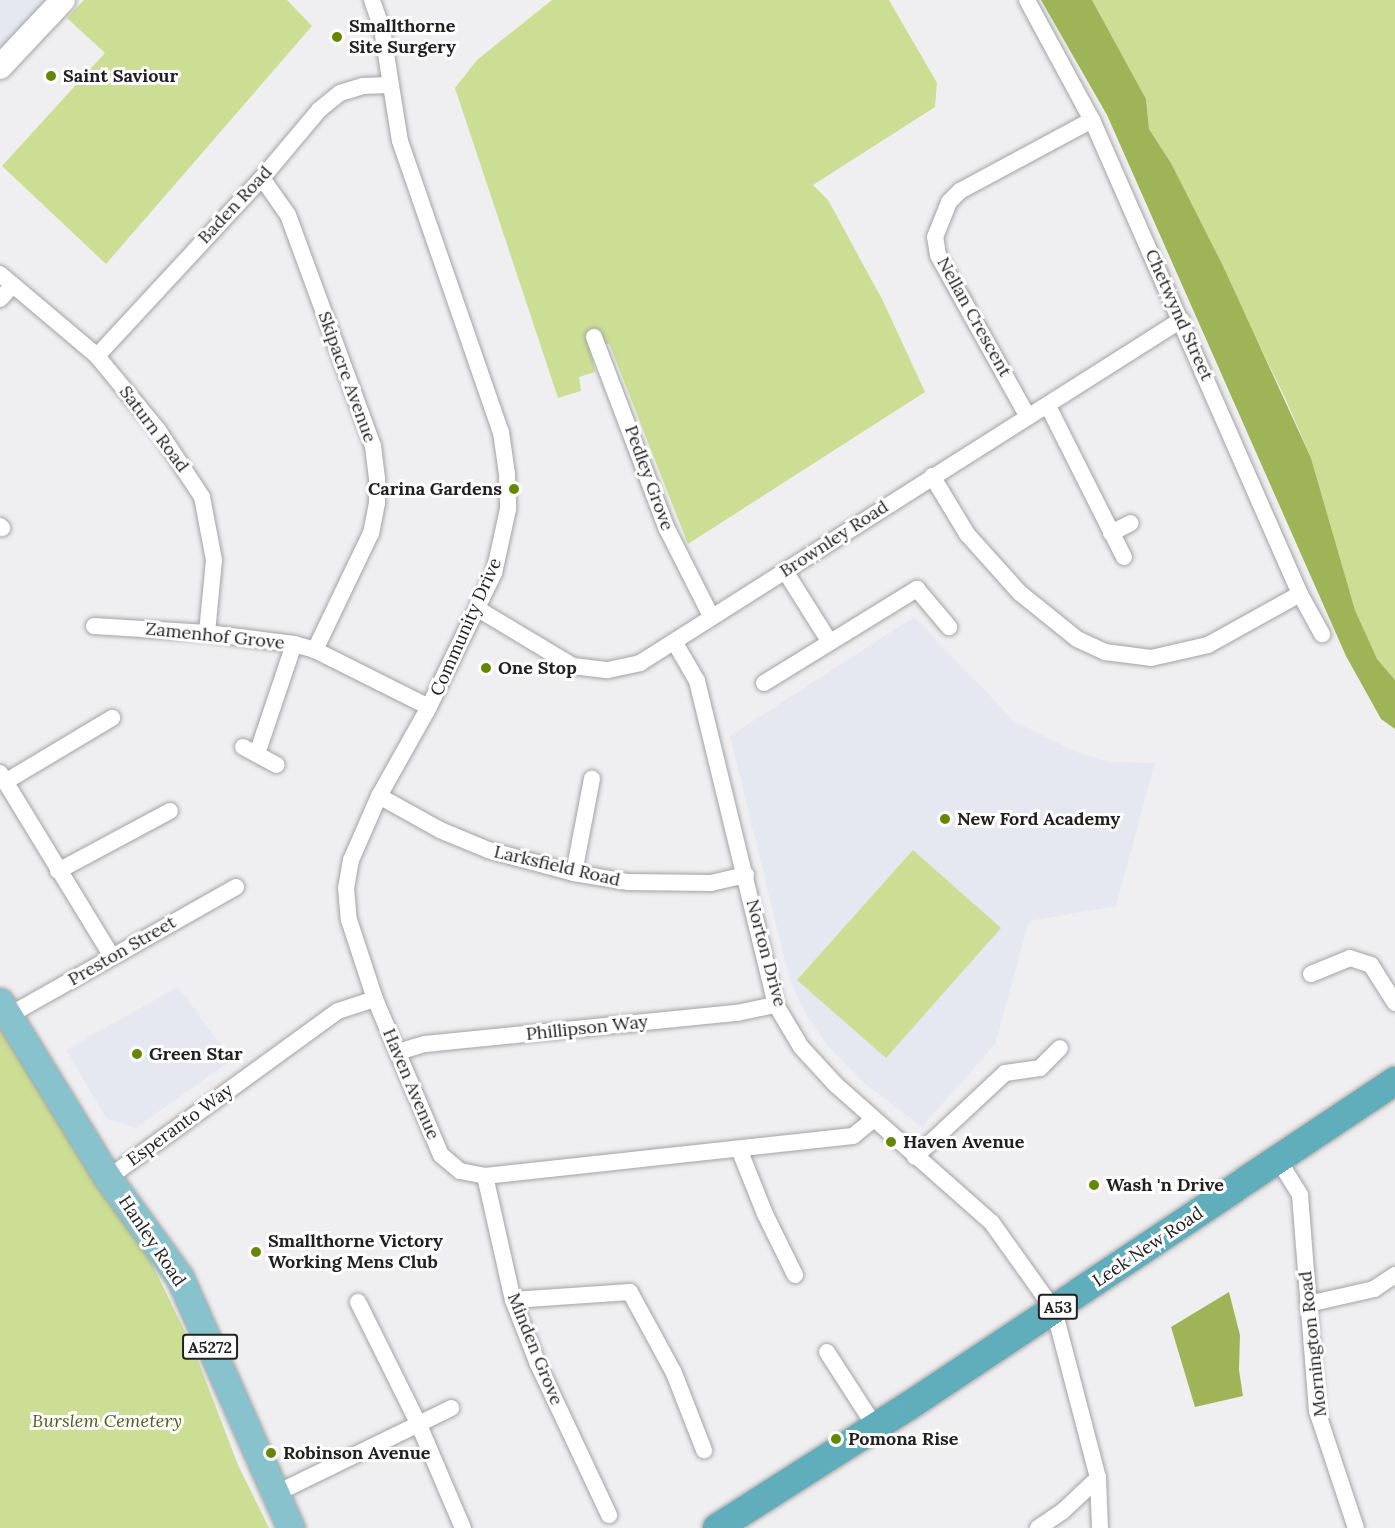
<!DOCTYPE html>
<style>
body{margin:0}
#map{position:relative;width:1395px;height:1528px;overflow:hidden;background:#efeff1;font-family:Lora,serif}
div>[style]{position:absolute}
.built>*{inset:0;background:#e5e7f1}
.green>*{inset:0;background:#ccde93}
.forest>*{inset:0;background:#9fb456}
.roads{filter:drop-shadow(0 0 2px #a2a3a4) drop-shadow(0 0 2px #a2a3a4)}
.minor>*{height:16px;margin:-8px;padding:0 8px;transform-origin:8px;border-radius:8px;background:#fff}
.secondary>*{height:24px;margin:-12px;padding:0 12px;transform-origin:12px;border-radius:12px;background:#fff}
.primary>*{height:27px;margin:-13.5px;padding:0 13.5px;transform-origin:13.5px;border-radius:13.5px;background:#88c2cc}
.trunk>*{height:28px;margin:-14px;padding:0 14px;transform-origin:14px;border-radius:14px;background:#60aebb}
.dots>*{width:16px;height:16px;translate:-50% -50%;box-sizing:border-box;border:3px solid #fff;border-radius:50%}
span{translate:-50% -50%;white-space:nowrap;text-align:center;line-height:1.15;-webkit-text-stroke:6px #fff;paint-order:stroke}
.shield-label span{padding:2px 4px;background:#fff;border:2px solid;border-radius:4px;-webkit-text-stroke-width:0}
.shield-label{font-size:16px;color:#212121;font-weight:700}
.poi-label{font-size:18px;color:#212121;font-weight:700}
.left{translate:0 -50%;text-align:left}
.right{translate:-100% -50%;text-align:right}
.street-label{font-size:18px;color:#212121}
.park-label{font-size:18px;color:#505d1a;font-style:italic}
</style>
<div id="map">
<div class="built">
<div style="clip-path:polygon(0 0,50px 0,0 51px)"></div>
<div style="clip-path:polygon(914px 617px,1015px 722px,1076px 752px,1110px 762px,1155px 763px,1116px 906px,1029px 921px,995px 1044px,922px 1127px,863px 1082px,828px 1046px,805px 1013px,789px 977px,730px 736px)"></div>
<div style="clip-path:polygon(178px 987px,232px 1060px,135px 1128px,106px 1118px,66px 1050px)"></div>
</div>
<div class="green">
<div style="clip-path:polygon(84px 0,287px 0,312px 26px,106px 264px,2px 166px,105px 53px,67px 18px)"></div>
<div style="clip-path:polygon(552px 0,889px 0,937px 83px,935px 107px,813px 185px,828px 200px,883px 301px,925px 392px,688px 544px,609px 343px,591px 353px,595px 372px,579px 377px,581px 391px,558px 398px,455px 88px,477px 60px)"></div>
<div style="clip-path:polygon(1092px 0,1395px 0,1395px 680px,1377px 660px,1355px 610px,1311px 458px,1286px 400px,1171px 163px,1149px 129px,1146px 99px)"></div>
<div style="clip-path:polygon(913px 850px,1001px 928px,886px 1058px,797px 980px)"></div>
<div style="clip-path:polygon(0 1020px,148px 1256px,194px 1350px,238px 1465px,269px 1528px,0 1528px)"></div>
</div>
<div class="forest">
<div style="clip-path:polygon(1041px 0,1092px 0,1146px 99px,1149px 129px,1171px 163px,1223px 266px,1311px 458px,1355px 610px,1377px 659px,1395px 680px,1395px 729px,1381px 719px,1346px 656px,1107px 115px)"></div>
<div style="clip-path:polygon(1229px 1292px,1240px 1335px,1239px 1370px,1243px 1396px,1195px 1407px,1171px 1327px)"></div>
</div>
<div class="roads">
<div class="minor">
<div style="left:372px;top:0;width:31px;rotate:71deg"></div>
<div style="left:382px;top:29px;width:113px;rotate:80.9deg"></div>
<div style="left:400px;top:141px;width:308px;rotate:70.9deg"></div>
<div style="left:501px;top:432px;width:42px;rotate:81.9deg"></div>
<div style="left:507px;top:474px;width:35px;rotate:88deg"></div>
<div style="left:508px;top:509px;width:66px;rotate:102.3deg"></div>
<div style="left:494px;top:573px;width:149px;rotate:115.9deg"></div>
<div style="left:429px;top:707px;width:102px;rotate:119.3deg"></div>
<div style="left:379px;top:796px;width:70px;rotate:113.6deg"></div>
<div style="left:351px;top:860px;width:28px;rotate:100deg"></div>
<div style="left:346px;top:888px;width:32px;rotate:85deg"></div>
<div style="left:349px;top:920px;width:83px;rotate:71.8deg"></div>
<div style="left:375px;top:999px;width:169px;rotate:67.1deg"></div>
<div style="left:441px;top:1155px;width:25px;rotate:40deg"></div>
<div style="left:460px;top:1171px;width:25px;rotate:11deg"></div>
<div style="left:485px;top:1176px;width:370px;rotate:-6.2deg"></div>
<div style="left:853px;top:1136px;width:26px;rotate:-39deg"></div>
<div style="left:1027px;top:0;width:136px;rotate:61.6deg"></div>
<div style="left:1092px;top:120px;width:518px;rotate:66.31deg"></div>
<div style="left:1300px;top:594px;width:46px;rotate:61.2deg"></div>
<div style="left:262px;top:178px;width:45px;rotate:54.9deg"></div>
<div style="left:288px;top:215px;width:246px;rotate:69.8deg"></div>
<div style="left:373px;top:446px;width:32px;rotate:83deg"></div>
<div style="left:377px;top:478px;width:25px;rotate:90deg"></div>
<div style="left:377px;top:503px;width:31px;rotate:101deg"></div>
<div style="left:371px;top:533px;width:130px;rotate:115.6deg"></div>
<div style="left:0;top:274px;width:127px;rotate:40.2deg"></div>
<div style="left:97px;top:356px;width:96px;rotate:50.5deg"></div>
<div style="left:158px;top:430px;width:80px;rotate:56.7deg"></div>
<div style="left:202px;top:497px;width:64px;rotate:79.2deg"></div>
<div style="left:214px;top:560px;width:73px;rotate:95.5deg"></div>
<div style="left:0;top:299px;width:19px;rotate:-47deg"></div>
<div style="left:594px;top:337px;width:205px;rotate:69.2deg"></div>
<div style="left:667px;top:529px;width:97px;rotate:63.2deg"></div>
<div style="left:97px;top:356px;width:243px;rotate:-47.2deg"></div>
<div style="left:262px;top:178px;width:89px;rotate:-50deg"></div>
<div style="left:319px;top:110px;width:27px;rotate:-39deg"></div>
<div style="left:340px;top:93px;width:24px;rotate:-17deg"></div>
<div style="left:363px;top:86px;width:26px;rotate:-2deg"></div>
<div style="left:1048px;top:406px;width:169px;rotate:63.3deg"></div>
<div style="left:1028px;top:417px;width:185px;rotate:-119.1deg"></div>
<div style="left:938px;top:255px;width:18px;rotate:-99deg"></div>
<div style="left:935px;top:237px;width:38px;rotate:-68deg"></div>
<div style="left:949px;top:202px;width:16px;rotate:-45deg"></div>
<div style="left:960px;top:191px;width:150px;rotate:-28.3deg"></div>
<div style="left:932px;top:476px;width:68px;rotate:58.9deg"></div>
<div style="left:967px;top:534px;width:79px;rotate:48.1deg"></div>
<div style="left:1020px;top:593px;width:73px;rotate:38.9deg"></div>
<div style="left:1077px;top:639px;width:31px;rotate:25deg"></div>
<div style="left:1105px;top:652px;width:46px;rotate:7.4deg"></div>
<div style="left:1151px;top:658px;width:58px;rotate:-12.8deg"></div>
<div style="left:1208px;top:645px;width:105px;rotate:-29deg"></div>
<div style="left:0;top:526px;width:3px;rotate:45deg"></div>
<div style="left:1111px;top:533px;width:22px;rotate:-27deg"></div>
<div style="left:785px;top:571px;width:83px;rotate:57.8deg"></div>
<div style="left:478px;top:609px;width:111px;rotate:31deg"></div>
<div style="left:573px;top:666px;width:35px;rotate:7deg"></div>
<div style="left:608px;top:670px;width:33px;rotate:-12deg"></div>
<div style="left:640px;top:663px;width:641px;rotate:-32.38deg"></div>
<div style="left:94px;top:626px;width:113px;rotate:3.5deg"></div>
<div style="left:207px;top:633px;width:88px;rotate:7.2deg"></div>
<div style="left:294px;top:644px;width:22px;rotate:16deg"></div>
<div style="left:315px;top:650px;width:127px;rotate:26.6deg"></div>
<div style="left:675px;top:643px;width:44px;rotate:59.9deg"></div>
<div style="left:697px;top:681px;width:333px;rotate:76.3deg"></div>
<div style="left:776px;top:1005px;width:49px;rotate:59.2deg"></div>
<div style="left:801px;top:1047px;width:52px;rotate:47.4deg"></div>
<div style="left:836px;top:1085px;width:208px;rotate:41.5deg"></div>
<div style="left:992px;top:1223px;width:107px;rotate:54.5deg"></div>
<div style="left:1054px;top:1310px;width:174px;rotate:75.3deg"></div>
<div style="left:1098px;top:1478px;width:50px;rotate:87.7deg"></div>
<div style="left:764px;top:683px;width:180px;rotate:-31.6deg"></div>
<div style="left:917px;top:589px;width:50px;rotate:49.9deg"></div>
<div style="left:243px;top:747px;width:38px;rotate:28deg"></div>
<div style="left:257px;top:754px;width:116px;rotate:-71.4deg"></div>
<div style="left:0;top:773px;width:213px;rotate:58.6deg"></div>
<div style="left:5px;top:782px;width:125px;rotate:-30.9deg"></div>
<div style="left:379px;top:796px;width:70px;rotate:29.1deg"></div>
<div style="left:440px;top:830px;width:52px;rotate:22.6deg"></div>
<div style="left:488px;top:850px;width:89px;rotate:15deg"></div>
<div style="left:574px;top:873px;width:55px;rotate:9.5deg"></div>
<div style="left:628px;top:882px;width:83px;rotate:0.7deg"></div>
<div style="left:711px;top:883px;width:36px;rotate:-13deg"></div>
<div style="left:58px;top:871px;width:127px;rotate:-28.2deg"></div>
<div style="left:574px;top:873px;width:96px;rotate:-79.2deg"></div>
<div style="left:1311px;top:974px;width:42px;rotate:-22.3deg"></div>
<div style="left:1350px;top:958px;width:22px;rotate:18deg"></div>
<div style="left:1371px;top:965px;width:45px;rotate:57.7deg"></div>
<div style="left:8px;top:1016px;width:262px;rotate:-29.5deg"></div>
<div style="left:398px;top:1052px;width:28px;rotate:-17deg"></div>
<div style="left:425px;top:1044px;width:314px;rotate:-5.7deg"></div>
<div style="left:737px;top:1013px;width:40px;rotate:-12deg"></div>
<div style="left:739px;top:1149px;width:70px;rotate:68.2deg"></div>
<div style="left:765px;top:1214px;width:68px;rotate:63.8deg"></div>
<div style="left:915px;top:1157px;width:123px;rotate:-43deg"></div>
<div style="left:1005px;top:1073px;width:35px;rotate:-8deg"></div>
<div style="left:1040px;top:1068px;width:28px;rotate:-45deg"></div>
<div style="left:1279px;top:1161px;width:40px;rotate:58deg"></div>
<div style="left:1300px;top:1195px;width:217px;rotate:85.5deg"></div>
<div style="left:1317px;top:1411px;width:123px;rotate:71.6deg"></div>
<div style="left:485px;top:1176px;width:127px;rotate:77.3deg"></div>
<div style="left:513px;top:1300px;width:69px;rotate:68.7deg"></div>
<div style="left:538px;top:1364px;width:167px;rotate:64.8deg"></div>
<div style="left:108px;top:1178px;width:284px;rotate:-36deg"></div>
<div style="left:338px;top:1011px;width:39px;rotate:-18deg"></div>
<div style="left:513px;top:1300px;width:117px;rotate:-3.9deg"></div>
<div style="left:630px;top:1292px;width:92px;rotate:61.5deg"></div>
<div style="left:674px;top:1373px;width:83px;rotate:68.7deg"></div>
<div style="left:358px;top:1302px;width:137px;rotate:63.6deg"></div>
<div style="left:419px;top:1425px;width:112px;rotate:66.9deg"></div>
<div style="left:1308px;top:1304px;width:68px;rotate:-12.8deg"></div>
<div style="left:1374px;top:1289px;width:25px;rotate:-34deg"></div>
<div style="left:827px;top:1352px;width:90px;rotate:57.2deg"></div>
<div style="left:275px;top:1494px;width:196px;rotate:-26deg"></div>
<div style="left:1038px;top:1528px;width:30px;rotate:-34deg"></div>
<div style="left:1063px;top:1511px;width:48px;rotate:-43.3deg"></div>
</div>
<div class="secondary">
<div style="left:0;top:67px;width:92px;rotate:-46.8deg"></div>
</div>
<div class="primary">
<div style="left:0;top:1002px;width:206px;rotate:58.5deg"></div>
<div style="left:108px;top:1178px;width:123px;rotate:54.2deg"></div>
<div style="left:180px;top:1278px;width:274px;rotate:66.1deg"></div>
</div>
<div class="trunk">
<div style="left:717px;top:1528px;width:231px;rotate:-32.5deg"></div>
<div style="left:912px;top:1404px;width:581px;rotate:-33.77deg"></div>
</div>
</div>
<div class="dots">
<div style="left:337px;top:37px;background:#668703"></div>
<div style="left:51px;top:76px;background:#668703"></div>
<div style="left:514px;top:489px;background:#668703"></div>
<div style="left:486px;top:668px;background:#668703"></div>
<div style="left:945px;top:819px;background:#668703"></div>
<div style="left:137px;top:1054px;background:#668703"></div>
<div style="left:891px;top:1142px;background:#668703"></div>
<div style="left:1094px;top:1185px;background:#668703"></div>
<div style="left:256px;top:1252px;background:#668703"></div>
<div style="left:836px;top:1439px;background:#668703"></div>
<div style="left:271px;top:1453px;background:#668703"></div>
</div>
<div class="shield-label">
<span style="left:1058px;top:1307px">A53</span>
<span style="left:210px;top:1347px">A5272</span>
</div>
<div class="poi-label">
<span class="left" style="left:349px;top:37px">Smallthorne<br>Site Surgery</span>
<span class="left" style="left:63px;top:76px">Saint Saviour</span>
<span class="right" style="left:502px;top:489px">Carina Gardens</span>
<span class="left" style="left:498px;top:668px">One Stop</span>
<span class="left" style="left:957px;top:819px">New Ford Academy</span>
<span class="left" style="left:149px;top:1054px">Green Star</span>
<span class="left" style="left:903px;top:1142px">Haven Avenue</span>
<span class="left" style="left:1106px;top:1185px">Wash 'n Drive</span>
<span class="left" style="left:268px;top:1252px">Smallthorne Victory<br>Working Mens Club</span>
<span class="left" style="left:848px;top:1439px">Pomona Rise</span>
<span class="left" style="left:283px;top:1453px">Robinson Avenue</span>
</div>
<div class="street-label">
<span style="left:235px;top:205px;rotate:-47deg">Baden Road</span>
<span style="left:1179px;top:315px;rotate:66deg">Chetwynd Street</span>
<span style="left:974px;top:317px;rotate:61deg">Nellan Crescent</span>
<span style="left:347px;top:377px;rotate:70deg">Skipacre Avenue</span>
<span style="left:154px;top:429px;rotate:53deg">Saturn Road</span>
<span style="left:649px;top:478px;rotate:70deg">Pedley Grove</span>
<span style="left:834px;top:539px;rotate:-33deg">Brownley Road</span>
<span style="left:466px;top:627px;rotate:-66deg">Community Drive</span>
<span style="left:215px;top:636px;rotate:6deg">Zamenhof Grove</span>
<span style="left:557px;top:866px;rotate:13deg">Larksfield Road</span>
<span style="left:122px;top:951px;rotate:-30deg">Preston Street</span>
<span style="left:766px;top:953px;rotate:75deg">Norton Drive</span>
<span style="left:587px;top:1028px;rotate:-6deg">Phillipson Way</span>
<span style="left:411px;top:1084px;rotate:67deg">Haven Avenue</span>
<span style="left:180px;top:1125px;rotate:-36deg">Esperanto Way</span>
<span style="left:152px;top:1241px;rotate:56deg">Hanley Road</span>
<span style="left:1148px;top:1247px;rotate:-34deg">Leek New Road</span>
<span style="left:1313px;top:1344px;rotate:-96deg">Mornington Road</span>
<span style="left:535px;top:1349px;rotate:68deg">Minden Grove</span>
</div>
<div class="park-label">
<span style="left:107px;top:1421px">Burslem Cemetery</span>
</div>
</div>
